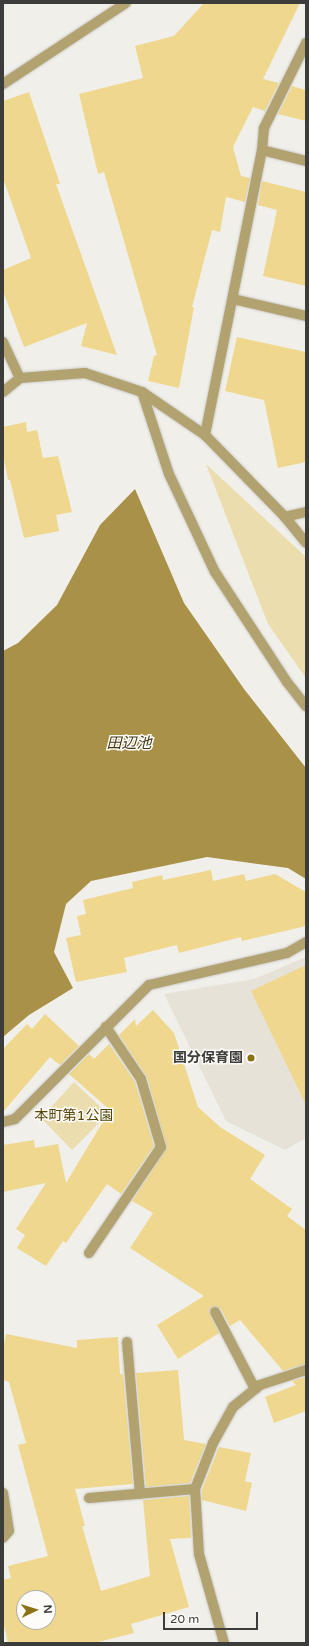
<!DOCTYPE html>
<meta charset="utf-8">
<style>
body{margin:0}
#map{position:relative;width:309px;height:1646px;overflow:hidden;background:#f0efea;font-family:"Varela Round","Noto Sans JP",sans-serif}
div>[style]{position:absolute}
.built>*{inset:0;background:#e6e2d7}
.green>*{inset:0;background:#ebddad}
.water>*{inset:0;background:#a99248}
.building>*{inset:0;background:#efd88d}
.roads{filter:drop-shadow(0 0 1px #cccbc7) drop-shadow(0 0 1px #cccbc7)}
.minor>*{height:10px;margin:-5px;padding:0 5px;transform-origin:5px;border-radius:5px;background:#b2a26f}
.dots>*{width:11px;height:11px;translate:-50% -50%;box-sizing:border-box;border:2px solid #fdfcf8;border-radius:50%}
span{translate:-50% -50%;white-space:nowrap;text-align:center;line-height:1.15;-webkit-text-stroke:3px #fdfcf8;paint-order:stroke}
.poi-label{font-size:14px;color:#3c3c3a;font-weight:700}
.right{translate:-100% -50%;text-align:right}
.park-label{font-size:14px;color:#554508}
.water-label{font-size:15px;color:#423817;font-style:italic}
.frame{position:absolute;inset:0;border:4px solid #3c3c3a;pointer-events:none}
.north{position:absolute;left:16px;top:1590px;width:40px;height:40px;box-sizing:border-box;background:#fdfcf8;border:1px solid #b0afac;border-radius:50%;rotate:86deg;font-size:11px;font-weight:700;line-height:16px;text-align:center;color:#3c3c3a}
.north::after{content:'';display:block;margin:auto;width:14px;height:18px;background:#8b7215;clip-path:polygon(50% 0,100% 100%,50% 72%,0 100%)}
.scale{position:absolute;left:163px;top:1612px;width:95px;height:18px;box-sizing:border-box;border:2px solid #3c3c3a;border-top:0;padding-left:5px;font-size:12px;line-height:14px;white-space:nowrap;color:#3c3c3a;-webkit-text-stroke:3px #fdfcf8;paint-order:stroke}
</style>
<div id="map">
<div class="built">
<div style="clip-path:polygon(306px 957px,306px 1138px,285px 1150px,226px 1121px,164px 994px,254px 979px)"></div>
</div>
<div class="green">
<div style="clip-path:polygon(206px 464px,306px 557px,306px 678px,268px 624px)"></div>
<div style="clip-path:polygon(74px 1082px,108px 1114px,72px 1150px,41px 1118px)"></div>
</div>
<div class="water">
<div style="clip-path:polygon(135px 489px,184px 603px,244px 689px,306px 768px,306px 879px,288px 868px,207px 857px,91px 881px,66px 904px,54px 952px,73px 988px,29px 1015px,3px 1037px,3px 651px,18px 643px,57px 605px,100px 525px)"></div>
</div>
<div class="building">
<div style="clip-path:polygon(204px 3px,300px 3px,263px 79px,279px 83px,265px 111px,253px 107px,233px 147px,241px 176px,250px 178px,245px 202px,226px 197px,220px 232px,212px 230px,192px 307px,194px 307px,179px 388px,148px 381px,154px 356px,157px 355px,104px 172px,98px 174px,79px 94px,143px 78px,135px 46px,174px 36px)"></div>
<div style="clip-path:polygon(292px 86px,306px 90px,306px 121px,278px 114px)"></div>
<div style="clip-path:polygon(29px 92px,60px 184px,56px 184px,117px 355px,81px 346px,87px 323px,24px 347px,3px 291px,3px 270px,31px 258px,3px 178px,3px 101px)"></div>
<div style="clip-path:polygon(262px 181px,306px 192px,306px 286px,263px 276px,277px 210px,258px 205px)"></div>
<div style="clip-path:polygon(237px 337px,306px 352px,306px 462px,278px 468px,264px 400px,225px 391px)"></div>
<div style="clip-path:polygon(26px 422px,27px 432px,37px 430px,43px 458px,58px 456px,72px 512px,56px 515px,59px 531px,24px 538px,10px 480px,8px 480px,3px 454px,3px 427px)"></div>
<div style="clip-path:polygon(211px 870px,213px 881px,244px 874px,246px 881px,275px 874px,306px 892px,306px 926px,242px 941px,241px 937px,179px 953px,177px 945px,124px 958px,127px 972px,76px 982px,66px 938px,81px 935px,77px 916px,86px 914px,83px 900px,133px 888px,132px 882px,162px 875px,163px 880px)"></div>
<div style="clip-path:polygon(306px 965px,306px 1105px,251px 991px)"></div>
<div style="clip-path:polygon(153px 1010px,174px 1033px,198px 1107px,220px 1127px,265px 1155px,250px 1179px,292px 1209px,287px 1216px,306px 1230px,306px 1364px,283px 1371px,240px 1320px,230px 1326px,221px 1309px,216px 1306px,210px 1308px,209px 1312px,219px 1333px,178px 1359px,157px 1325px,204px 1296px,130px 1248px,153px 1213px,132px 1201px,167px 1148px,147px 1077px,119px 1035px,135px 1019px,136px 1026px)"></div>
<div style="clip-path:polygon(45px 1014px,79px 1046px,60px 1065px,50px 1057px,3px 1112px,3px 1049px,27px 1024px,32px 1029px)"></div>
<div style="clip-path:polygon(109px 1044px,135px 1082px,154px 1146px,121px 1194px,107px 1184px,66px 1243px,63px 1241px,46px 1266px,17px 1248px,25px 1235px,16px 1229px,46px 1183px,3px 1192px,3px 1145px,34px 1140px,35px 1148px,58px 1144px,66px 1183px,110px 1110px,69px 1074px,89px 1054px,94px 1059px)"></div>
<div style="clip-path:polygon(evenodd,6px 1334px,77px 1348px,77px 1340px,118px 1337px,120px 1374px,123px 1374px,133px 1484px,75px 1489px,85px 1526px,82px 1526px,101px 1591px,150px 1576px,143px 1500px,189px 1496px,191px 1538px,170px 1539px,189px 1607px,131px 1624px,134px 1633px,94px 1643px,8px 1643px,3px 1621px,3px 1580px,11px 1578px,8px 1566px,48px 1556px,18px 1445px,26px 1443px,9px 1382px,3px 1380px,3px 1350px,6px 1334px,24px 1598px,48px 1598px,48px 1622px,24px 1622px,24px 1598px)"></div>
<div style="clip-path:polygon(178px 1370px,184px 1440px,206px 1444px,190px 1483px,146px 1487px,136px 1373px)"></div>
<div style="clip-path:polygon(306px 1377px,306px 1411px,274px 1423px,265px 1397px,296px 1385px,292px 1381px)"></div>
<div style="clip-path:polygon(219px 1447px,251px 1453px,245px 1481px,252px 1483px,246px 1511px,202px 1500px,202px 1490px)"></div>
</div>
<div class="roads">
<div class="minor">
<div style="left:3px;top:84px;width:147px;rotate:-33.4deg"></div>
<div style="left:262px;top:150px;width:45px;rotate:14deg"></div>
<div style="left:233px;top:299px;width:75px;rotate:13.1deg"></div>
<div style="left:3px;top:342px;width:40px;rotate:65deg"></div>
<div style="left:3px;top:392px;width:22px;rotate:-39deg"></div>
<div style="left:20px;top:378px;width:65px;rotate:-4.4deg"></div>
<div style="left:85px;top:373px;width:60px;rotate:18.4deg"></div>
<div style="left:142px;top:392px;width:76px;rotate:34.3deg"></div>
<div style="left:205px;top:435px;width:115px;rotate:45.7deg"></div>
<div style="left:142px;top:392px;width:86px;rotate:71.8deg"></div>
<div style="left:169px;top:474px;width:108px;rotate:64.9deg"></div>
<div style="left:215px;top:572px;width:131px;rotate:56.8deg"></div>
<div style="left:287px;top:682px;width:31px;rotate:52deg"></div>
<div style="left:205px;top:435px;width:291px;rotate:-78.7deg"></div>
<div style="left:262px;top:150px;width:22px;rotate:-85deg"></div>
<div style="left:264px;top:128px;width:95px;rotate:-63.7deg"></div>
<div style="left:306px;top:512px;width:22px;rotate:167deg"></div>
<div style="left:285px;top:517px;width:33px;rotate:51deg"></div>
<div style="left:3px;top:1122px;width:12px;rotate:-14deg"></div>
<div style="left:15px;top:1119px;width:190px;rotate:-45deg"></div>
<div style="left:149px;top:985px;width:142px;rotate:-13.1deg"></div>
<div style="left:287px;top:953px;width:22px;rotate:-30deg"></div>
<div style="left:89px;top:1253px;width:128px;rotate:-55.8deg"></div>
<div style="left:161px;top:1147px;width:71px;rotate:-106.4deg"></div>
<div style="left:141px;top:1079px;width:63px;rotate:-123.9deg"></div>
<div style="left:215px;top:1312px;width:87px;rotate:62.5deg"></div>
<div style="left:127px;top:1342px;width:152px;rotate:85.1deg"></div>
<div style="left:3px;top:1493px;width:38px;rotate:81deg"></div>
<div style="left:9px;top:1531px;width:9px;rotate:131deg"></div>
<div style="left:89px;top:1498px;width:106px;rotate:-4.9deg"></div>
<div style="left:224px;top:1643px;width:92px;rotate:-105.7deg"></div>
<div style="left:199px;top:1554px;width:65px;rotate:-93.5deg"></div>
<div style="left:195px;top:1489px;width:49px;rotate:-68.6deg"></div>
<div style="left:213px;top:1443px;width:41px;rotate:-60.9deg"></div>
<div style="left:233px;top:1407px;width:35px;rotate:-39deg"></div>
<div style="left:260px;top:1385px;width:48px;rotate:-18.1deg"></div>
</div>
</div>
<div class="dots">
<div style="left:251px;top:1058px;background:#8b7215"></div>
</div>
<div class="poi-label">
<span class="right" style="left:243px;top:1058px">国分保育園</span>
</div>
<div class="park-label">
<span style="left:74px;top:1116px">本町第1公園</span>
</div>
<div class="water-label">
<span style="left:129px;top:744px">田辺池</span>
</div>
<div class="frame"></div>
<div class="north">N</div>
<div class="scale">20 m</div>
</div>
